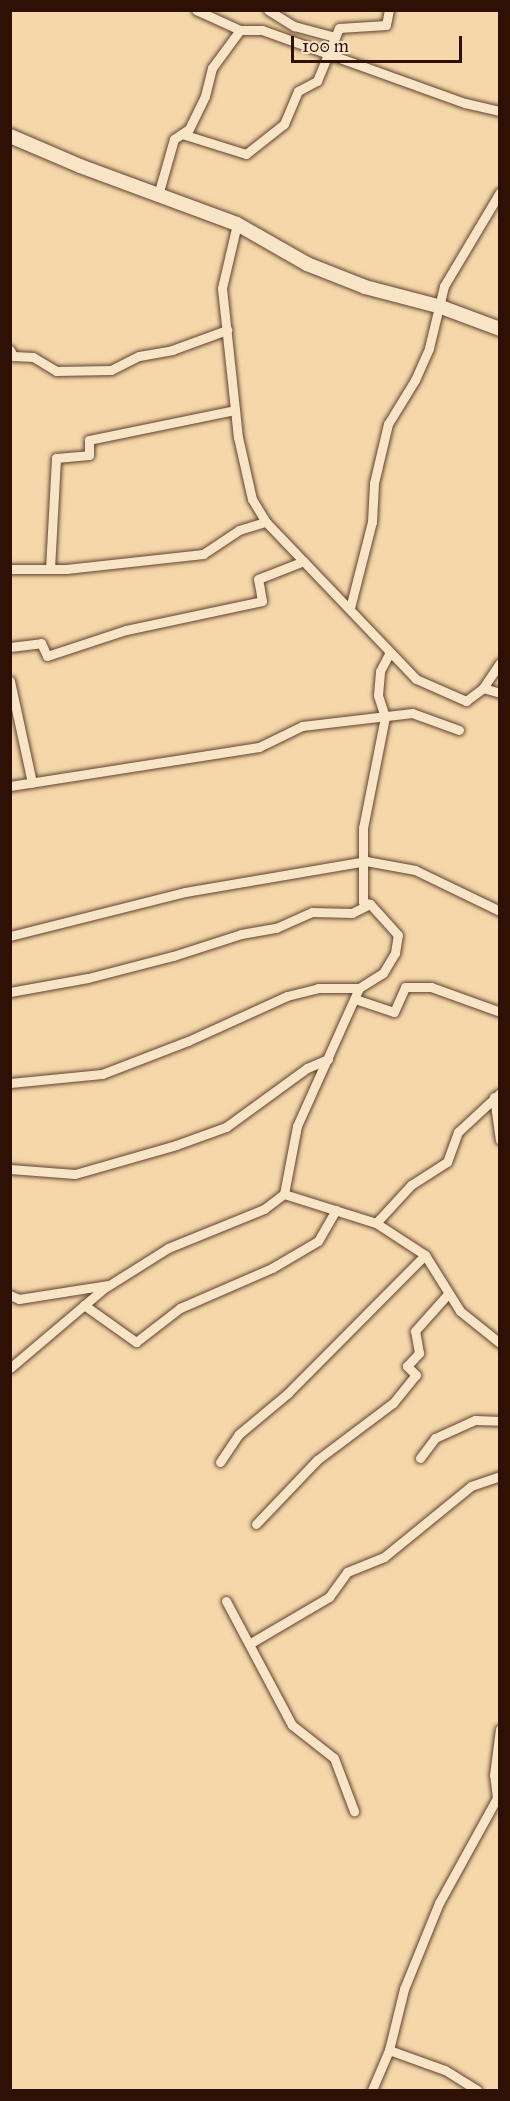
<!DOCTYPE html>
<style>
body{margin:0}
#map{position:relative;width:510px;height:2101px;overflow:hidden;background:#f5d7aa;font-family:"IM FELL Great Primer",serif}
div>[style]{position:absolute}
.roads{filter:drop-shadow(0 0 2px #60422e) drop-shadow(0 0 2px #60422e)}
.street>*{height:9px;margin:-4.5px;padding:0 4.5px;transform-origin:4.5px;border-radius:4.5px;background:#f8e5c8}
.secondary>*{height:14px;margin:-7px;padding:0 7px;transform-origin:7px;border-radius:7px;background:#f8e5c8}
span{translate:-50% -50%;white-space:nowrap;text-align:center;line-height:1.15;-webkit-text-stroke:5px #f8e5c8;paint-order:stroke}
.frame{position:absolute;inset:0;border:12px solid #2e1004;pointer-events:none}
.scale{position:absolute;left:291px;top:36px;width:171px;height:27px;box-sizing:border-box;border:3px solid #2e1004;border-top:0;padding-left:8px;font-size:18px;line-height:21px;white-space:nowrap;color:#2e1004;-webkit-text-stroke:4px #f8e5c8;paint-order:stroke}
</style>
<div id="map">
<div class="roads">
<div class="street">
<div style="left:268px;top:10px;width:31px;rotate:32deg"></div>
<div style="left:294px;top:26px;width:42px;rotate:15deg"></div>
<div style="left:240px;top:30px;width:22px"></div>
<div style="left:262px;top:30px;width:216px;rotate:19.8deg"></div>
<div style="left:465px;top:103px;width:36px;rotate:13deg"></div>
<div style="left:182px;top:134px;width:67px;rotate:17.4deg"></div>
<div style="left:246px;top:154px;width:48px;rotate:-38.3deg"></div>
<div style="left:284px;top:124px;width:36px;rotate:-67deg"></div>
<div style="left:298px;top:91px;width:21px;rotate:-28deg"></div>
<div style="left:317px;top:81px;width:57px;rotate:-67.5deg"></div>
<div style="left:339px;top:28px;width:47px;rotate:-3.7deg"></div>
<div style="left:386px;top:25px;width:15px;rotate:-79deg"></div>
<div style="left:158px;top:195px;width:58px;rotate:-74.1deg"></div>
<div style="left:174px;top:139px;width:18px;rotate:-34deg"></div>
<div style="left:189px;top:129px;width:37px;rotate:-64deg"></div>
<div style="left:205px;top:96px;width:29px;rotate:-76deg"></div>
<div style="left:212px;top:68px;width:47px;rotate:-53.6deg"></div>
<div style="left:240px;top:30px;width:48px;rotate:-155.6deg"></div>
<div style="left:237px;top:224px;width:66px;rotate:103.2deg"></div>
<div style="left:222px;top:288px;width:150px;rotate:83.9deg"></div>
<div style="left:238px;top:437px;width:64px;rotate:77.3deg"></div>
<div style="left:252px;top:499px;width:27px;rotate:59deg"></div>
<div style="left:266px;top:522px;width:217px;rotate:46.3deg"></div>
<div style="left:416px;top:679px;width:55px;rotate:23.7deg"></div>
<div style="left:466px;top:701px;width:21px;rotate:-37deg"></div>
<div style="left:483px;top:688px;width:18px;rotate:16deg"></div>
<div style="left:10px;top:350px;width:7px;rotate:63deg"></div>
<div style="left:13px;top:356px;width:20px;rotate:3deg"></div>
<div style="left:33px;top:357px;width:27px;rotate:31deg"></div>
<div style="left:56px;top:371px;width:55px;rotate:-1deg"></div>
<div style="left:111px;top:370px;width:31px;rotate:-27deg"></div>
<div style="left:139px;top:356px;width:34px;rotate:-10deg"></div>
<div style="left:172px;top:350px;width:59px;rotate:-20deg"></div>
<div style="left:10px;top:569px;width:56px"></div>
<div style="left:66px;top:569px;width:138px;rotate:-6.2deg"></div>
<div style="left:203px;top:554px;width:43px;rotate:-33.7deg"></div>
<div style="left:239px;top:530px;width:28px;rotate:-17deg"></div>
<div style="left:50px;top:569px;width:111px;rotate:-86.9deg"></div>
<div style="left:56px;top:458px;width:33px;rotate:-5deg"></div>
<div style="left:89px;top:455px;width:15px;rotate:-90deg"></div>
<div style="left:89px;top:440px;width:149px;rotate:-11.6deg"></div>
<div style="left:350px;top:608px;width:89px;rotate:-75.7deg"></div>
<div style="left:372px;top:522px;width:39px;rotate:-87deg"></div>
<div style="left:374px;top:483px;width:61px;rotate:-76.7deg"></div>
<div style="left:388px;top:424px;width:52px;rotate:-58.5deg"></div>
<div style="left:415px;top:380px;width:35px;rotate:-66deg"></div>
<div style="left:429px;top:348px;width:64px;rotate:-76.4deg"></div>
<div style="left:444px;top:286px;width:109px;rotate:-59.2deg"></div>
<div style="left:10px;top:647px;width:31px;rotate:-7deg"></div>
<div style="left:41px;top:643px;width:14px;rotate:65deg"></div>
<div style="left:47px;top:656px;width:83px;rotate:-18.2deg"></div>
<div style="left:126px;top:630px;width:139px;rotate:-12deg"></div>
<div style="left:262px;top:601px;width:22px;rotate:-100deg"></div>
<div style="left:258px;top:579px;width:49px;rotate:-21.4deg"></div>
<div style="left:10px;top:681px;width:104px;rotate:77.8deg"></div>
<div style="left:483px;top:688px;width:30px;rotate:-56deg"></div>
<div style="left:10px;top:786px;width:252px;rotate:-8.9deg"></div>
<div style="left:259px;top:747px;width:48px;rotate:-26deg"></div>
<div style="left:302px;top:726px;width:111px;rotate:-6.7deg"></div>
<div style="left:412px;top:713px;width:50px;rotate:19.9deg"></div>
<div style="left:10px;top:936px;width:180px;rotate:-14.1deg"></div>
<div style="left:185px;top:892px;width:184px;rotate:-9.7deg"></div>
<div style="left:366px;top:861px;width:50px;rotate:10.4deg"></div>
<div style="left:415px;top:870px;width:94px;rotate:25.8deg"></div>
<div style="left:10px;top:992px;width:79px;rotate:-10.2deg"></div>
<div style="left:88px;top:978px;width:88px;rotate:-14.5deg"></div>
<div style="left:173px;top:956px;width:71px;rotate:-17.9deg"></div>
<div style="left:241px;top:934px;width:36px;rotate:-10deg"></div>
<div style="left:276px;top:928px;width:39px;rotate:-24deg"></div>
<div style="left:312px;top:912px;width:40px;rotate:1.4deg"></div>
<div style="left:352px;top:913px;width:20px;rotate:-27deg"></div>
<div style="left:355px;top:999px;width:41px;rotate:18.4deg"></div>
<div style="left:394px;top:1012px;width:27px;rotate:-66deg"></div>
<div style="left:405px;top:987px;width:26px"></div>
<div style="left:431px;top:987px;width:73px;rotate:19.9deg"></div>
<div style="left:10px;top:1083px;width:92px;rotate:-5.6deg"></div>
<div style="left:102px;top:1074px;width:92px;rotate:-21deg"></div>
<div style="left:188px;top:1041px;width:109px;rotate:-24.4deg"></div>
<div style="left:287px;top:996px;width:32px;rotate:-14deg"></div>
<div style="left:318px;top:988px;width:41px"></div>
<div style="left:359px;top:988px;width:28px;rotate:-32deg"></div>
<div style="left:383px;top:973px;width:23px;rotate:-59deg"></div>
<div style="left:395px;top:953px;width:18px;rotate:-81deg"></div>
<div style="left:398px;top:935px;width:42px;rotate:-132.1deg"></div>
<div style="left:370px;top:904px;width:7px;rotate:-164deg"></div>
<div style="left:363px;top:902px;width:74px;rotate:-90deg"></div>
<div style="left:363px;top:828px;width:113px;rotate:-78.8deg"></div>
<div style="left:385px;top:717px;width:23px;rotate:-108deg"></div>
<div style="left:378px;top:695px;width:24px;rotate:-85deg"></div>
<div style="left:380px;top:671px;width:19px;rotate:-62deg"></div>
<div style="left:494px;top:1097px;width:43px;rotate:82.1deg"></div>
<div style="left:10px;top:1169px;width:65px;rotate:4.4deg"></div>
<div style="left:75px;top:1174px;width:105px;rotate:-16deg"></div>
<div style="left:176px;top:1145px;width:53px;rotate:-19.8deg"></div>
<div style="left:226px;top:1127px;width:100px;rotate:-36.1deg"></div>
<div style="left:307px;top:1068px;width:23px;rotate:-23deg"></div>
<div style="left:284px;top:1194px;width:96px;rotate:17.5deg"></div>
<div style="left:376px;top:1223px;width:59px;rotate:33.1deg"></div>
<div style="left:425px;top:1255px;width:66px;rotate:58deg"></div>
<div style="left:460px;top:1311px;width:51px;rotate:38.7deg"></div>
<div style="left:376px;top:1223px;width:52px;rotate:-47.4deg"></div>
<div style="left:411px;top:1185px;width:43px;rotate:-32.6deg"></div>
<div style="left:447px;top:1162px;width:32px;rotate:-70deg"></div>
<div style="left:458px;top:1132px;width:57px;rotate:-42.9deg"></div>
<div style="left:10px;top:1295px;width:10px;rotate:24deg"></div>
<div style="left:19px;top:1299px;width:89px;rotate:-9deg"></div>
<div style="left:84px;top:1305px;width:64px;rotate:35.4deg"></div>
<div style="left:136px;top:1342px;width:56px;rotate:-37.7deg"></div>
<div style="left:180px;top:1308px;width:100px;rotate:-23.5deg"></div>
<div style="left:272px;top:1268px;width:53px;rotate:-30.4deg"></div>
<div style="left:318px;top:1241px;width:36px;rotate:-60deg"></div>
<div style="left:10px;top:1368px;width:122px;rotate:-40.3deg"></div>
<div style="left:103px;top:1289px;width:77px;rotate:-32.2deg"></div>
<div style="left:168px;top:1248px;width:104px;rotate:-22.1deg"></div>
<div style="left:264px;top:1209px;width:25px;rotate:-37deg"></div>
<div style="left:284px;top:1194px;width:69px;rotate:-79.2deg"></div>
<div style="left:297px;top:1126px;width:151px;rotate:-65.8deg"></div>
<div style="left:420px;top:1458px;width:25px;rotate:-53deg"></div>
<div style="left:435px;top:1438px;width:44px;rotate:-24.2deg"></div>
<div style="left:475px;top:1420px;width:25px;rotate:2deg"></div>
<div style="left:220px;top:1462px;width:34px;rotate:-56deg"></div>
<div style="left:239px;top:1434px;width:64px;rotate:-39.9deg"></div>
<div style="left:288px;top:1393px;width:194px;rotate:-45.2deg"></div>
<div style="left:256px;top:1524px;width:88px;rotate:-46.4deg"></div>
<div style="left:317px;top:1460px;width:95px;rotate:-36.9deg"></div>
<div style="left:393px;top:1403px;width:36px;rotate:-51deg"></div>
<div style="left:416px;top:1375px;width:13px;rotate:-135deg"></div>
<div style="left:407px;top:1366px;width:18px;rotate:-47deg"></div>
<div style="left:419px;top:1353px;width:22px;rotate:-100deg"></div>
<div style="left:415px;top:1331px;width:50px;rotate:-48.3deg"></div>
<div style="left:226px;top:1601px;width:140px;rotate:62deg"></div>
<div style="left:292px;top:1725px;width:53px;rotate:38.2deg"></div>
<div style="left:334px;top:1758px;width:57px;rotate:69.3deg"></div>
<div style="left:249px;top:1644px;width:93px;rotate:-30.4deg"></div>
<div style="left:329px;top:1597px;width:31px;rotate:-54deg"></div>
<div style="left:347px;top:1572px;width:40px;rotate:-22deg"></div>
<div style="left:384px;top:1557px;width:112px;rotate:-39.2deg"></div>
<div style="left:471px;top:1486px;width:31px;rotate:-19deg"></div>
<div style="left:389px;top:2050px;width:59px;rotate:19.7deg"></div>
<div style="left:445px;top:2070px;width:38px;rotate:32deg"></div>
<div style="left:372px;top:2090px;width:43px;rotate:-67deg"></div>
<div style="left:389px;top:2050px;width:63px;rotate:-76.2deg"></div>
<div style="left:404px;top:1989px;width:93px;rotate:-67.9deg"></div>
<div style="left:439px;top:1903px;width:120px;rotate:-61.1deg"></div>
<div style="left:497px;top:1798px;width:23px;rotate:-97deg"></div>
<div style="left:494px;top:1775px;width:46px;rotate:-82.6deg"></div>
</div>
<div class="secondary">
<div style="left:10px;top:136px;width:76px;rotate:23.2deg"></div>
<div style="left:80px;top:166px;width:167px;rotate:20.3deg"></div>
<div style="left:237px;top:224px;width:81px;rotate:29.7deg"></div>
<div style="left:307px;top:264px;width:62px;rotate:21.6deg"></div>
<div style="left:365px;top:287px;width:79px;rotate:14.7deg"></div>
<div style="left:441px;top:307px;width:63px;rotate:20.4deg"></div>
</div>
</div>
<div class="frame"></div>
<div class="scale">100 m</div>
</div>
